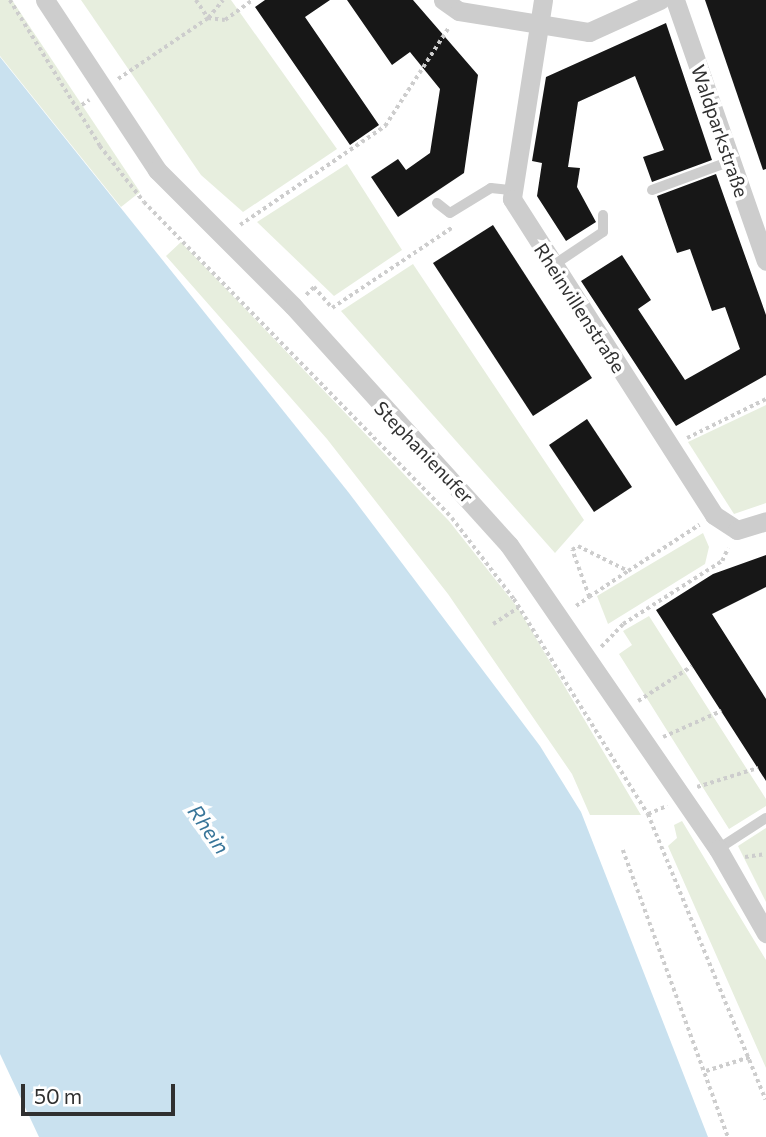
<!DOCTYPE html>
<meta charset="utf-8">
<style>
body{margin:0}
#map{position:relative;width:766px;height:1137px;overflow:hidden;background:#fff;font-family:Commissioner,sans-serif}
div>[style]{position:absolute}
.green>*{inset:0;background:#e7eede}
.water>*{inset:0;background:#c9e1ef}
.building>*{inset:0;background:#171717}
.path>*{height:3.5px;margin-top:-1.75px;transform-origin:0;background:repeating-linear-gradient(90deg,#cdcdcd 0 3.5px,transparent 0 7px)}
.service>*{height:10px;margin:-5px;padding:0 5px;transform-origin:5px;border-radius:5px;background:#cdcdcd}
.minor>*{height:19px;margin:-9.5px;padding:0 9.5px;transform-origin:9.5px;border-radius:9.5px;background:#cdcdcd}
span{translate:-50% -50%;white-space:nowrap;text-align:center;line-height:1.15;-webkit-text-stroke:7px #fff;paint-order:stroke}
.street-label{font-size:19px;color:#303030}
.water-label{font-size:21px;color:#387599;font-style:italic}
.scale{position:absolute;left:21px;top:1084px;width:154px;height:32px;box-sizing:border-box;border:4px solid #303030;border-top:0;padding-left:9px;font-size:21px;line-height:24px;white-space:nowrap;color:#303030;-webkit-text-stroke:5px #fff;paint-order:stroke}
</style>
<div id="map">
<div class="green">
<div style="clip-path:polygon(0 0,12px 0,140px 192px,121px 207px,0 56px)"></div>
<div style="clip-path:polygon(81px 0,231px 0,337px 149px,243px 212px,201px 175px)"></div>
<div style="clip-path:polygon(347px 164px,402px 250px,334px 296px,257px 222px)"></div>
<div style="clip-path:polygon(181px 242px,449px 521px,518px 608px,641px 815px,590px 815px,572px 774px,448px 594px,327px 439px,166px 256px)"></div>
<div style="clip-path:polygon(413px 264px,584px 520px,555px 553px,341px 311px)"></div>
<div style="clip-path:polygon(766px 405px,766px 503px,734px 514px,688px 442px)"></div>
<div style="clip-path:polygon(703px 533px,709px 547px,705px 564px,608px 624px,597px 596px)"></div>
<div style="clip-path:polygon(649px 616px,766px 799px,766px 806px,729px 829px,619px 654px,632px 645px,623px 631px)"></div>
<div style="clip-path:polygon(682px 821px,766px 960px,766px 1068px,668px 846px,677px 838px,674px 825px)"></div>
<div style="clip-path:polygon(766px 828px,766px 902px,738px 846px)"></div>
</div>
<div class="water">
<div style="clip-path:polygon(0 57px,349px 493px,540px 746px,581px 812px,708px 1137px,39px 1137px,0 1054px)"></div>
</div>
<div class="building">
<div style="clip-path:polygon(265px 0,330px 0,305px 17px,379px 125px,350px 145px,255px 7px)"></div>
<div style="clip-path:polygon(347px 0,413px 0,478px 75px,464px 173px,398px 217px,371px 177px,398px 159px,406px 170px,430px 153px,440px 89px,410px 52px,392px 65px)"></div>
<div style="clip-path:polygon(705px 0,766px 0,766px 169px,763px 170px)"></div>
<div style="clip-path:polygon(666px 23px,712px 160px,652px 182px,643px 157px,664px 150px,635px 76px,578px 102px,568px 167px,580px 168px,577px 187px,596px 222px,566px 241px,537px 196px,542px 163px,532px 161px,546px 77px)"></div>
<div style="clip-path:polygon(716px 174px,766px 315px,766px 375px,676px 426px,581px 281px,622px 255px,651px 300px,638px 309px,685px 380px,740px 349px,725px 307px,712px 311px,690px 249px,677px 253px,657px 196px)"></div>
<div style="clip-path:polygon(493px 225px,592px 378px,533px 416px,433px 263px)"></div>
<div style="clip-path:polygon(587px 419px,632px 487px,594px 512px,549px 445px)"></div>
<div style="clip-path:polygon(766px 555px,766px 587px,712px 614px,766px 699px,766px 781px,656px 610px,713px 574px)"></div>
</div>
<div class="path">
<div style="left:10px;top:0;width:172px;rotate:58.3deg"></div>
<div style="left:100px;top:146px;width:71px;rotate:51.8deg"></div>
<div style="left:144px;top:202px;width:441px;rotate:45.7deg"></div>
<div style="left:452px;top:518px;width:102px;rotate:52.6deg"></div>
<div style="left:514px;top:599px;width:253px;rotate:58.1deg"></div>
<div style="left:648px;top:814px;width:309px;rotate:67.6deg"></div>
<div style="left:196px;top:0;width:22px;rotate:56deg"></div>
<div style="left:208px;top:18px;width:17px;rotate:7deg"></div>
<div style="left:225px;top:20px;width:34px;rotate:-36deg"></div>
<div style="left:118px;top:79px;width:109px;rotate:-34.1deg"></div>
<div style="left:208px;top:18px;width:23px;rotate:-50deg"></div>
<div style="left:76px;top:109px;width:16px;rotate:-35deg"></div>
<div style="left:240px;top:225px;width:176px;rotate:-34.3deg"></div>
<div style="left:385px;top:126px;width:118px;rotate:-57.1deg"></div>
<div style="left:306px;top:295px;width:11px;rotate:-45deg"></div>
<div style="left:314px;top:287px;width:28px;rotate:49deg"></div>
<div style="left:332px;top:308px;width:146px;rotate:-33.8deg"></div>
<div style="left:687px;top:438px;width:88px;rotate:-26.3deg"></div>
<div style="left:589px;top:597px;width:47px;rotate:-33.7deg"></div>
<div style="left:576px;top:606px;width:16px;rotate:-35deg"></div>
<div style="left:589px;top:597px;width:50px;rotate:-109.9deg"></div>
<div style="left:572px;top:550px;width:7px;rotate:-34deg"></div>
<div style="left:578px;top:546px;width:56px;rotate:26.6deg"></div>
<div style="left:628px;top:571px;width:85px;rotate:-32.9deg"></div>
<div style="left:493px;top:624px;width:30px;rotate:-33deg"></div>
<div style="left:601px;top:647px;width:32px;rotate:-46deg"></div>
<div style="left:623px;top:624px;width:117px;rotate:-32.5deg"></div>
<div style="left:722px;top:561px;width:14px;rotate:-65deg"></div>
<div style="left:638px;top:701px;width:64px;rotate:-32.9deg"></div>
<div style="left:663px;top:737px;width:64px;rotate:-24.1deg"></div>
<div style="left:697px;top:787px;width:64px;rotate:-17.3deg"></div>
<div style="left:648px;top:814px;width:21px;rotate:-23deg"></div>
<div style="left:623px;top:850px;width:306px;rotate:69.9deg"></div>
<div style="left:745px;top:857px;width:21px;rotate:-8deg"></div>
<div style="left:706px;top:1071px;width:46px;rotate:-17.7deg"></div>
</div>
<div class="service">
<div style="left:652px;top:190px;width:84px;rotate:-20.2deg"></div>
<div style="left:437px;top:203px;width:16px;rotate:38deg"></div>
<div style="left:450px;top:213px;width:48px;rotate:-31.4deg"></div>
<div style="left:491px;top:188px;width:20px;rotate:6deg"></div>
<div style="left:552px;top:266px;width:61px;rotate:-33.7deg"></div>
<div style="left:603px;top:232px;width:17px;rotate:-90deg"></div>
<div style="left:718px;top:849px;width:57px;rotate:-32.9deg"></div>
</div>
<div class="minor">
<div style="left:45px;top:0;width:204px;rotate:56.6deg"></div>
<div style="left:157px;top:170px;width:192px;rotate:45deg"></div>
<div style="left:293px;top:306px;width:322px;rotate:47.9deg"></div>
<div style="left:509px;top:545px;width:369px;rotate:55.5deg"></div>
<div style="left:718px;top:849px;width:97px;rotate:60.3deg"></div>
<div style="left:443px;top:0;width:19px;rotate:35deg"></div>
<div style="left:459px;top:11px;width:132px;rotate:9.2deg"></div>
<div style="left:589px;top:32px;width:78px;rotate:-24.3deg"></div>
<div style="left:543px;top:0;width:201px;rotate:98.9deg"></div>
<div style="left:512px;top:199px;width:375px;rotate:57.4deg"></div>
<div style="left:714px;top:515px;width:27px;rotate:33deg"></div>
<div style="left:737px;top:530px;width:30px;rotate:-17deg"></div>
<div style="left:675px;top:0;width:276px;rotate:70.8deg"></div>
</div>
<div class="street-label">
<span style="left:720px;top:131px;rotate:71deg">Waldparkstraße</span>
<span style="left:580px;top:308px;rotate:57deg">Rheinvillenstraße</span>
<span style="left:424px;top:452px;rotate:46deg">Stephanienufer</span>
</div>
<div class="water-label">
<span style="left:209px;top:829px;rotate:55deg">Rhein</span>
</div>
<div class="scale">50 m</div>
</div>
